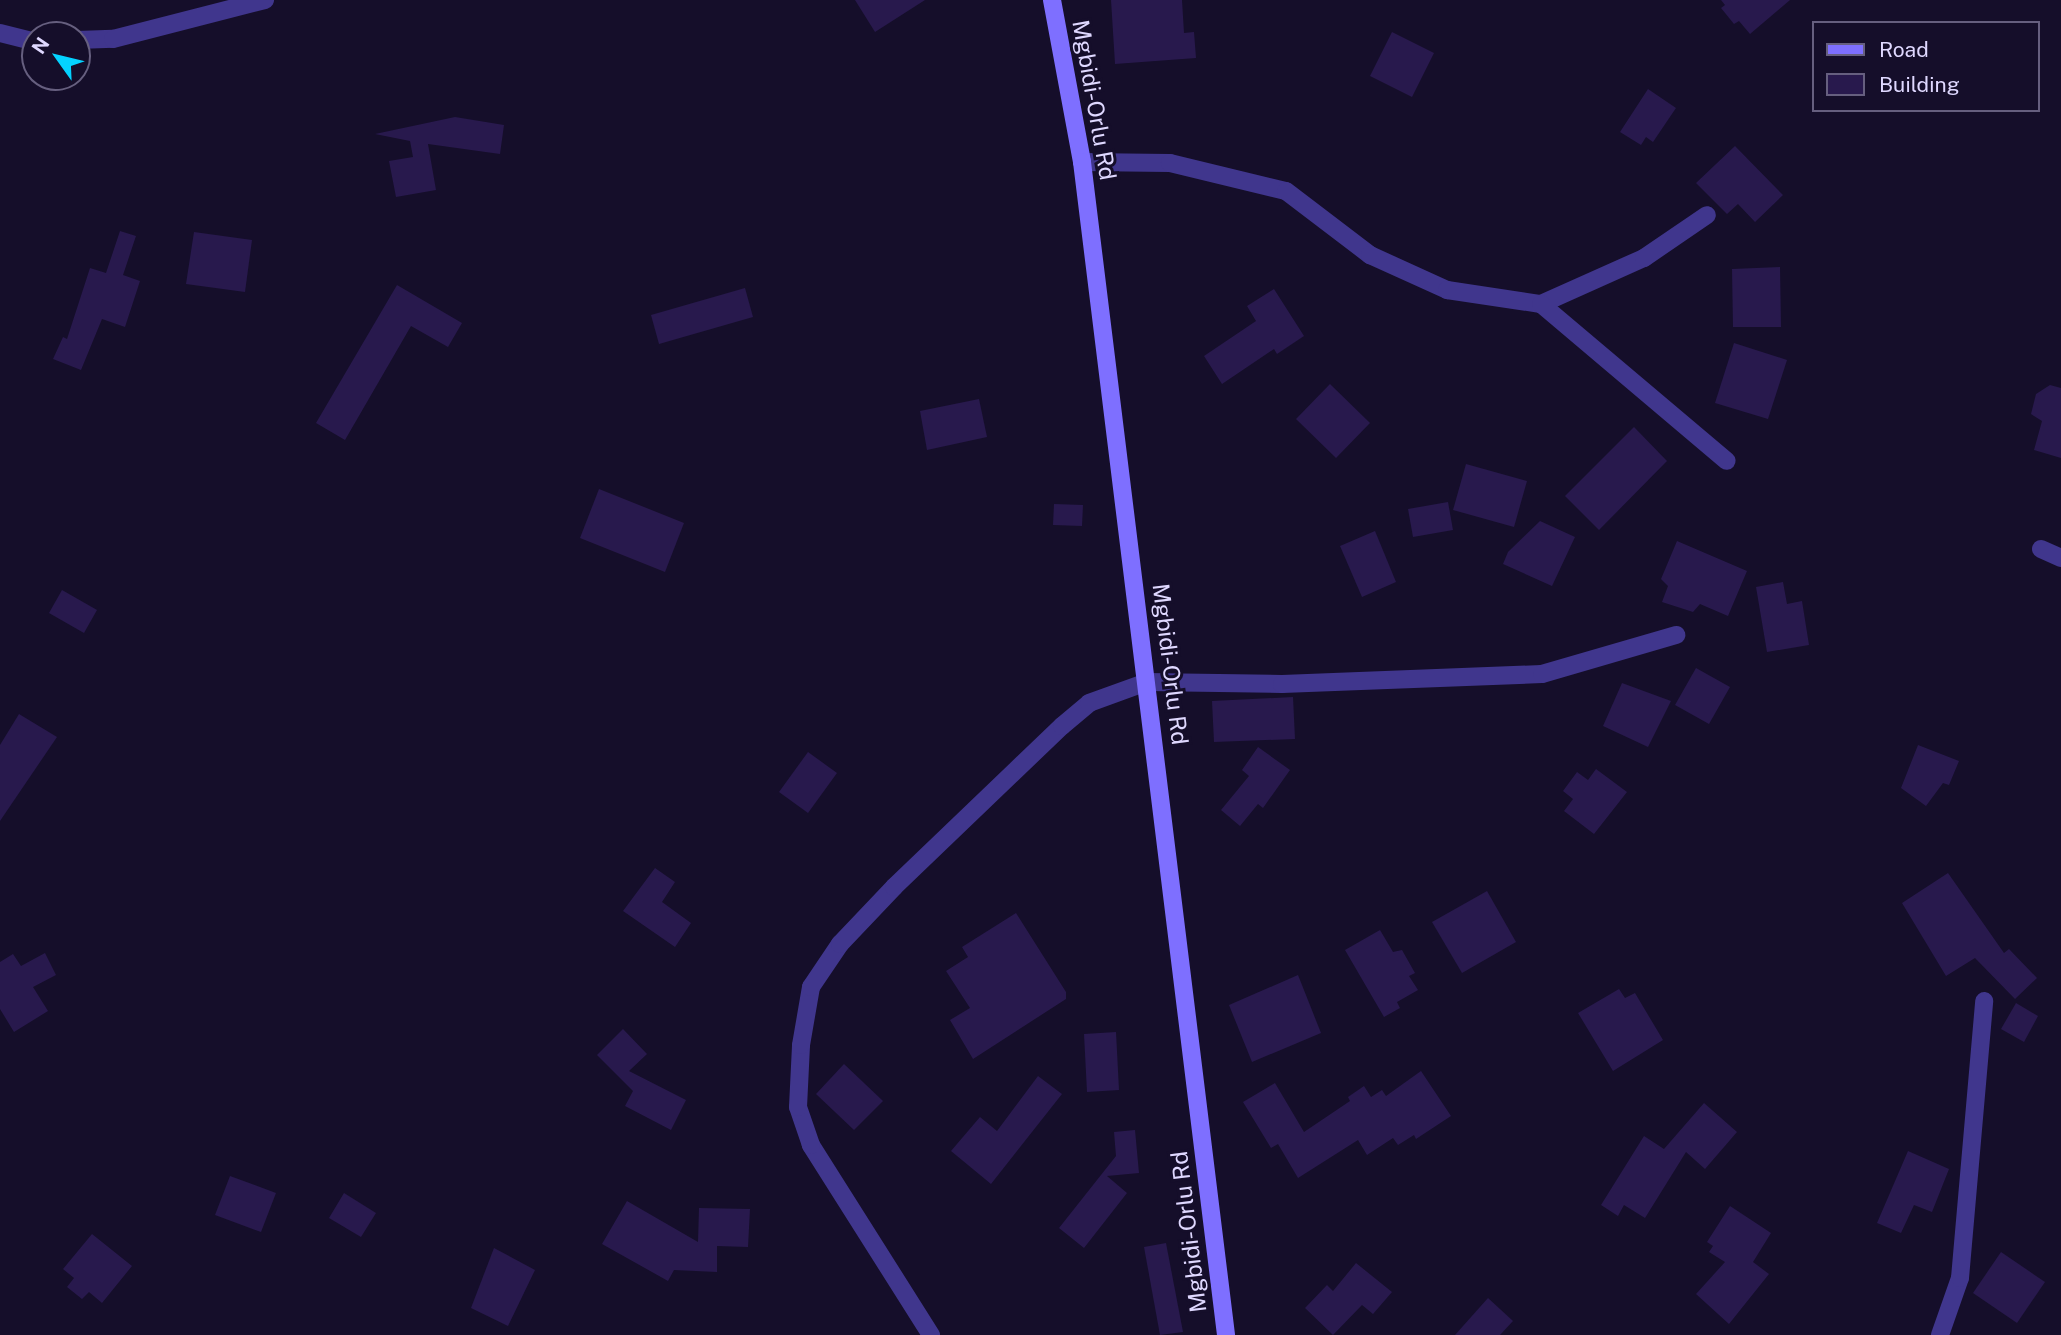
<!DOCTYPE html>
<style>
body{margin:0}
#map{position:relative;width:2061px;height:1335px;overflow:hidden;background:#150e2a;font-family:"Public Sans",sans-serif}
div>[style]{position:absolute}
.building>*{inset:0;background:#28194d}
.minor>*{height:18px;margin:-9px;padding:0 9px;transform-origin:9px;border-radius:9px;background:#40368d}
.secondary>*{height:18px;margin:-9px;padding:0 9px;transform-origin:9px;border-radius:9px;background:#7e6fff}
span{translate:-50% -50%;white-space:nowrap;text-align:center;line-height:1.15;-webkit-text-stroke:6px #150e2a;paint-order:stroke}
.street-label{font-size:23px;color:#dfd8ff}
.legend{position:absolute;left:1812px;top:21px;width:228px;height:91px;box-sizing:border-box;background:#150e2a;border:2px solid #665f7f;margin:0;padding:9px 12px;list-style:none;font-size:21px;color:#dfd8ff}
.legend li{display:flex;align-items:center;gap:14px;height:35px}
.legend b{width:35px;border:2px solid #665f7f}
.north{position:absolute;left:21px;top:21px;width:70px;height:70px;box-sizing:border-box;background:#150e2a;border:2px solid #665f7f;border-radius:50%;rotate:304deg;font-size:19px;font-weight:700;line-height:28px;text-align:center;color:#dfd8ff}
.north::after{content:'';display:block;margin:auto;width:24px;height:32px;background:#04d2ff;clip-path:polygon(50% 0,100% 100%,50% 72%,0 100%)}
</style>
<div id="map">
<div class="building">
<i style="clip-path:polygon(855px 0,925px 0,875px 32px)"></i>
<i style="clip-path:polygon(1111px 0,1182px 0,1184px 33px,1194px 32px,1196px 58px,1115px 64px)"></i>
<i style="clip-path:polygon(1721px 0,1790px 0,1750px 34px,1739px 21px,1734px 24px,1721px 8px,1725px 5px)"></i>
<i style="clip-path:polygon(1392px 32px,1434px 53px,1412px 97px,1370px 76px)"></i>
<i style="clip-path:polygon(1648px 89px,1676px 108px,1653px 142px,1646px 137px,1641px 145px,1620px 132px)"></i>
<i style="clip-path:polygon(455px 117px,504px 125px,500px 154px,428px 144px,436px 190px,396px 197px,389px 161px,413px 157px,410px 141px,375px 134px)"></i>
<i style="clip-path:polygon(1735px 146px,1783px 195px,1755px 222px,1738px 204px,1727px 214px,1696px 183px)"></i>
<i style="clip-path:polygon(120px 231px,136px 236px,123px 275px,140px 281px,125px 327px,102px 319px,81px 370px,53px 359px,63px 337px,67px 339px,90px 268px,106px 273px)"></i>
<i style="clip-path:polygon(194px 232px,252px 240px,245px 292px,186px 284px)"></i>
<i style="clip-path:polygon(1780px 267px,1781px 327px,1733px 327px,1732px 269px)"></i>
<i style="clip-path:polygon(397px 285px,462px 323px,448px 347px,411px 326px,345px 440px,316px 423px)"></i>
<i style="clip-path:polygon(745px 288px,753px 317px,659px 344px,651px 315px)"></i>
<i style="clip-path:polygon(1274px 289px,1304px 336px,1277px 354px,1274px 349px,1222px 384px,1204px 356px,1256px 321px,1247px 306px)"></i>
<i style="clip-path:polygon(1734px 343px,1787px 360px,1768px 419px,1715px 403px)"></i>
<i style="clip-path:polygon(1330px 384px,1370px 423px,1336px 458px,1296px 419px)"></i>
<i style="clip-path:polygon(2050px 385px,2061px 388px,2061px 458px,2034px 450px,2042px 421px,2031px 414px,2036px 394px)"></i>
<i style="clip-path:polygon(979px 399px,987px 437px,927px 450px,920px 411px)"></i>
<i style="clip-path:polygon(1634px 427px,1667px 461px,1599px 530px,1565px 496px)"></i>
<i style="clip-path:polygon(1466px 464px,1527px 481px,1514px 527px,1453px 510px)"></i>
<i style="clip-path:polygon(599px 489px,684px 523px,665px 572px,580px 538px)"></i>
<i style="clip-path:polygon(1448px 502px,1453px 530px,1413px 537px,1408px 509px)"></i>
<i style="clip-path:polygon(1054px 504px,1083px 505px,1082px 526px,1053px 525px)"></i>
<i style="clip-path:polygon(1540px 521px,1575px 537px,1552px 586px,1503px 564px,1508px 552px)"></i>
<i style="clip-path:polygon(1375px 531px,1396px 582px,1362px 597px,1340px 546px)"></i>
<i style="clip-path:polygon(1677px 541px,1747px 571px,1728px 616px,1700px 604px,1693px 612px,1662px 602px,1668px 586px,1661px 579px)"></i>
<i style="clip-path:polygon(1783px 582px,1787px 604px,1802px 601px,1809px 645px,1767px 652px,1756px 587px)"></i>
<i style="clip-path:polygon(62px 590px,97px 610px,84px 633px,49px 613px)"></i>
<i style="clip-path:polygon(1696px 668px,1730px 687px,1709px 724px,1675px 705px)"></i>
<i style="clip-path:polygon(1622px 683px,1671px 701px,1648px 747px,1603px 726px)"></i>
<i style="clip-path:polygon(1293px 697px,1295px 739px,1214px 742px,1212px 701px)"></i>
<i style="clip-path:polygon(19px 714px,57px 737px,0 821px,0 745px)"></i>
<i style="clip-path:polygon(1918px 745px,1959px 761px,1949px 785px,1943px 783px,1926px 806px,1901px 788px)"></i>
<i style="clip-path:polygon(1258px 747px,1290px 770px,1263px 808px,1258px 804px,1240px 826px,1221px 810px,1249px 776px,1242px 770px)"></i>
<i style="clip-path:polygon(808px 752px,837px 773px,808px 813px,779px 792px)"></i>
<i style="clip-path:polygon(1596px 769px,1627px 792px,1594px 834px,1564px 811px,1573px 799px,1563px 791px,1577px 772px,1588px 780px)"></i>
<i style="clip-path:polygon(655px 868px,675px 882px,662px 902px,691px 923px,675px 947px,623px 911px)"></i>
<i style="clip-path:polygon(1948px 873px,2004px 953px,2009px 949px,2037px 978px,2015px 999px,1975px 958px,1946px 976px,1902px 903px)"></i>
<i style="clip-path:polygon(1487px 891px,1516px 942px,1462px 973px,1432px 922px)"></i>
<i style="clip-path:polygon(1016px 913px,1066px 992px,1066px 999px,973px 1059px,950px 1020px,970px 1008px,946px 971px,968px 957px,962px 947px)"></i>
<i style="clip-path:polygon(1380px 930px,1393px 952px,1402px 950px,1415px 973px,1409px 976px,1418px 990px,1397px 1002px,1400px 1008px,1384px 1017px,1345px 950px)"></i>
<i style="clip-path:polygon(45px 953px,56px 975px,33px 987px,48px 1011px,14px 1032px,0 1009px,0 962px,13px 954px,21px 966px)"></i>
<i style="clip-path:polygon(1298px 975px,1321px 1033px,1252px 1062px,1229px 1005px)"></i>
<i style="clip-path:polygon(1619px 989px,1625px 998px,1635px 993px,1663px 1040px,1613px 1071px,1578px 1013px)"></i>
<i style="clip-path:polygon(2016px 1003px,2038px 1016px,2024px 1042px,2001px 1029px)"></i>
<i style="clip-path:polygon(623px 1029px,647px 1054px,629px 1071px,686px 1100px,671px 1130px,625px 1106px,633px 1091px,597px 1055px)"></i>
<i style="clip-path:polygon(1116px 1032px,1119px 1090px,1087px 1092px,1084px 1034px)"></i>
<i style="clip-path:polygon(844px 1064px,883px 1101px,854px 1130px,816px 1094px)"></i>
<i style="clip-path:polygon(1421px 1071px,1451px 1116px,1416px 1139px,1414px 1135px,1398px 1145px,1393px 1138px,1367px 1155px,1358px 1140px,1298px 1178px,1278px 1144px,1271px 1148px,1243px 1102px,1275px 1083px,1304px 1132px,1350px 1101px,1348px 1097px,1364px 1086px,1371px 1097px,1382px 1090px,1386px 1096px)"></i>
<i style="clip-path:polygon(1038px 1076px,1062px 1094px,991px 1184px,951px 1151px,980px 1117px,997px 1131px)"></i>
<i style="clip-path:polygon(1704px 1103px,1737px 1132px,1705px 1169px,1686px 1152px,1645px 1218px,1624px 1205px,1618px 1216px,1601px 1205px,1644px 1136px,1664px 1149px)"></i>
<i style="clip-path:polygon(1135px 1130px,1139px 1173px,1107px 1176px,1127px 1193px,1084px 1248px,1059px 1228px,1116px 1156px,1114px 1132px)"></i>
<i style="clip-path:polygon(1908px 1151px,1949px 1169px,1932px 1212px,1914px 1205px,1901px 1233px,1877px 1223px)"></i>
<i style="clip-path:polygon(230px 1176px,276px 1193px,261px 1232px,215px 1215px)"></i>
<i style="clip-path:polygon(344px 1193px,376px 1213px,361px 1237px,329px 1218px)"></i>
<i style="clip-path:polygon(627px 1201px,698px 1242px,699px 1208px,750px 1209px,748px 1247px,717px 1246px,717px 1272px,674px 1270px,668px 1281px,602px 1244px)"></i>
<i style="clip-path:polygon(1730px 1206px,1771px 1233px,1753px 1262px,1769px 1274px,1729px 1324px,1696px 1294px,1725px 1262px,1709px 1252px,1713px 1246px,1707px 1242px)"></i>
<i style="clip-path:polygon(92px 1234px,132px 1266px,102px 1303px,89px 1292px,82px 1299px,67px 1287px,74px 1278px,63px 1269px)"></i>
<i style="clip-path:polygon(1166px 1243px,1183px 1332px,1160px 1335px,1144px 1247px)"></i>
<i style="clip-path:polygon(494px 1248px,535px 1270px,508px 1326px,471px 1308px)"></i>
<i style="clip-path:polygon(2001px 1252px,2045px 1282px,2017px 1323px,1973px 1293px)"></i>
<i style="clip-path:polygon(1356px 1263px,1392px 1292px,1373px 1314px,1362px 1305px,1333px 1335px,1305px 1308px,1327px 1285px,1333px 1291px)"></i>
<i style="clip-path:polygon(1488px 1298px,1513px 1321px,1500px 1335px,1455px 1335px)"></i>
</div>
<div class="minor">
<i style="left:0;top:33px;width:36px;rotate:14deg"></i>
<i style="left:77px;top:40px;width:36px;rotate:-2deg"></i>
<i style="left:113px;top:39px;width:157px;rotate:-14.4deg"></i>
<i style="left:1082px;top:162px;width:88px;rotate:0.7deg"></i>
<i style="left:1170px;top:163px;width:119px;rotate:13.6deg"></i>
<i style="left:1286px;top:191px;width:106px;rotate:37.3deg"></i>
<i style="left:1370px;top:255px;width:85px;rotate:24.4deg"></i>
<i style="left:1447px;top:290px;width:95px;rotate:8.5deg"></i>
<i style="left:1541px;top:304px;width:113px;rotate:-24.1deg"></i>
<i style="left:1644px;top:258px;width:76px;rotate:-34.3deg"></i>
<i style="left:1541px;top:304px;width:243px;rotate:40.2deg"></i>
<i style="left:2041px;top:549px;width:22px;rotate:24deg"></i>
<i style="left:931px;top:1335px;width:225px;rotate:-122.3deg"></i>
<i style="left:811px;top:1145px;width:40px;rotate:-108.9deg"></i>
<i style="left:798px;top:1107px;width:62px;rotate:-87.2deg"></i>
<i style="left:801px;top:1045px;width:59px;rotate:-80.2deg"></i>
<i style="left:811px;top:987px;width:52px;rotate:-56deg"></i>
<i style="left:840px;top:944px;width:79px;rotate:-46.5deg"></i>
<i style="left:894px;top:887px;width:233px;rotate:-43.8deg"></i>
<i style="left:1062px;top:726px;width:35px;rotate:-40deg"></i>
<i style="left:1089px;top:703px;width:62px;rotate:-19.9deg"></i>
<i style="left:1147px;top:682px;width:135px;rotate:0.8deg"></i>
<i style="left:1282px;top:684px;width:260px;rotate:-2.2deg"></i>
<i style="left:1542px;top:674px;width:140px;rotate:-16.2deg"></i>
<i style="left:1940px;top:1335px;width:60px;rotate:-70.7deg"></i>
<i style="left:1960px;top:1278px;width:278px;rotate:-85deg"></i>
</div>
<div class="secondary">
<i style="left:1052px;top:0;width:165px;rotate:79.5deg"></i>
<i style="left:1082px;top:162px;width:1182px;rotate:83deg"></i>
</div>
<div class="street-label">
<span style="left:1094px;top:100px;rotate:80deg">Mgbidi-Orlu Rd</span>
<span style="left:1170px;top:664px;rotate:83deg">Mgbidi-Orlu Rd</span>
<span style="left:1189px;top:1232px;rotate:-97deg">Mgbidi-Orlu Rd</span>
</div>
<ul class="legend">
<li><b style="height:9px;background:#7e6fff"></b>Road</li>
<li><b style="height:19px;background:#28194d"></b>Building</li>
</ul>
<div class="north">N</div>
</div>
